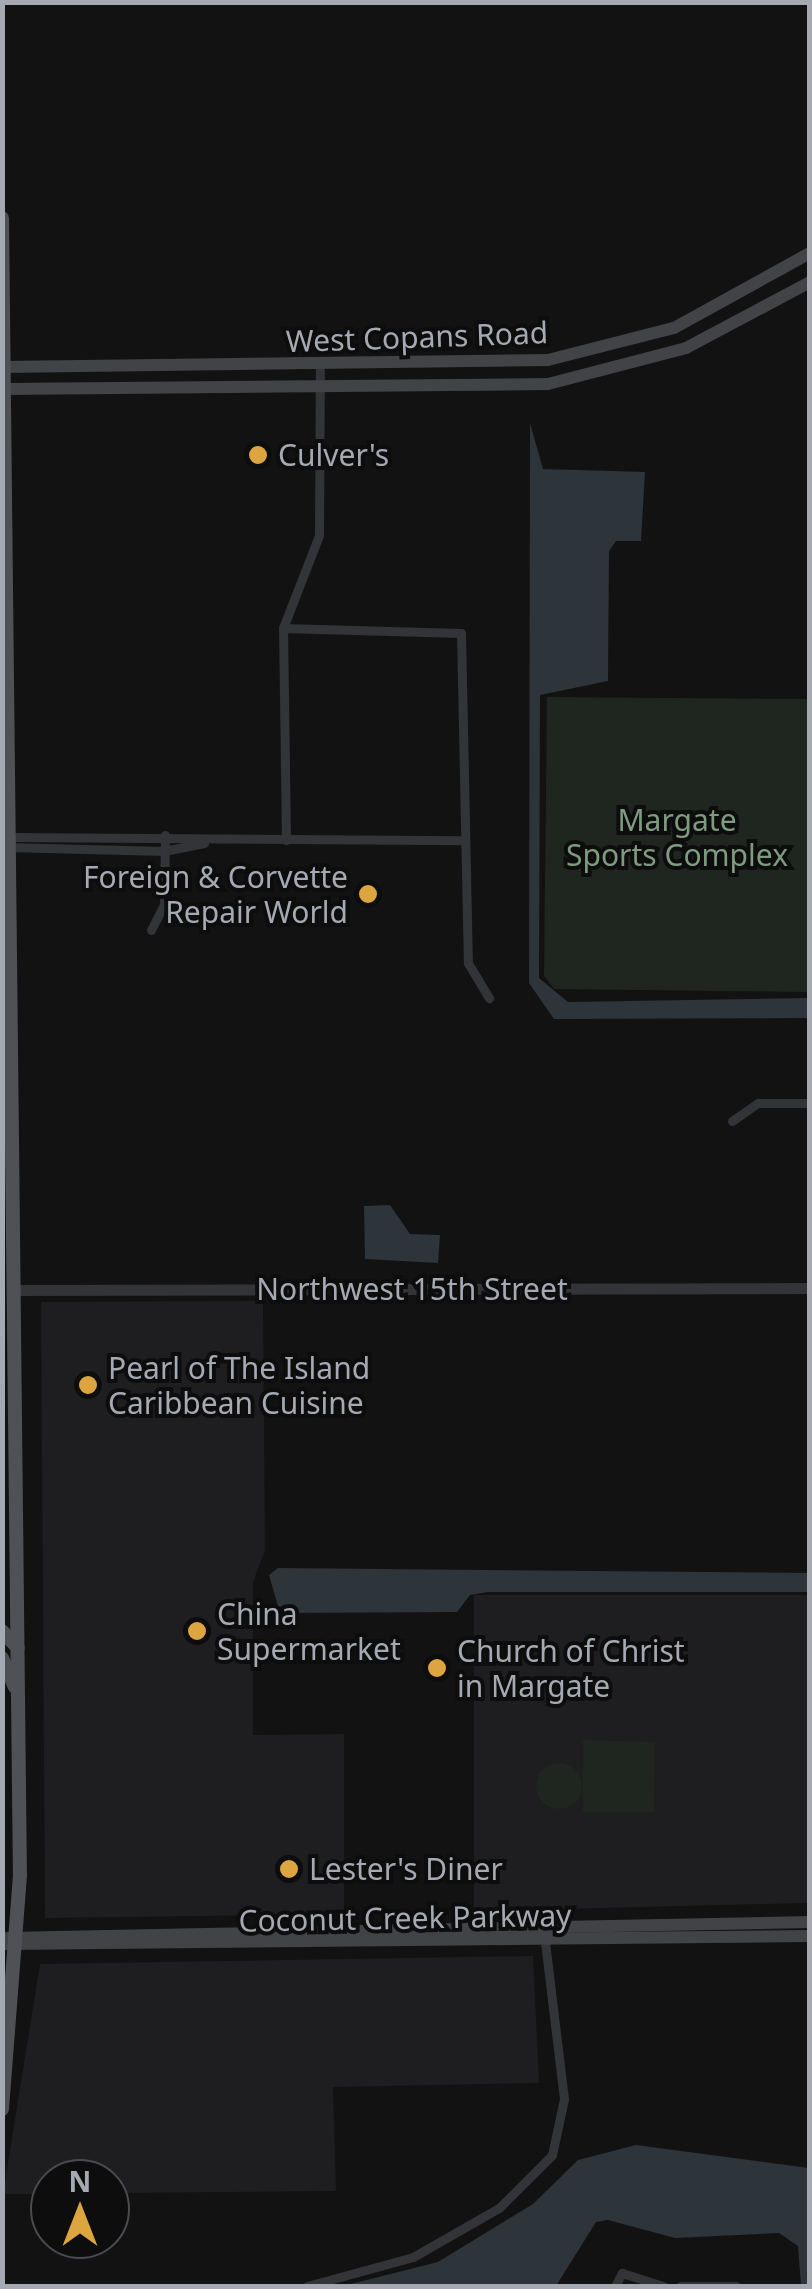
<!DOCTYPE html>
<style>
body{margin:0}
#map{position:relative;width:812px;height:2289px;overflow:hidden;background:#121213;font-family:"Noto Sans",sans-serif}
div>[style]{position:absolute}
.built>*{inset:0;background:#1e1e20}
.green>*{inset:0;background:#1f251f}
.round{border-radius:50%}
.water>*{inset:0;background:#2d343a}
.minor>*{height:9px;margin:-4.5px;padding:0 4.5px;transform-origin:4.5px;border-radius:4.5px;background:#333438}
.tertiary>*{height:11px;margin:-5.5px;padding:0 5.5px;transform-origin:5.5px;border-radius:5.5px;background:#333438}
.secondary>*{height:12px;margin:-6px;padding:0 6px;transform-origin:6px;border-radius:6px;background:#424347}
.primary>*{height:14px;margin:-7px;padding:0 7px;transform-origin:7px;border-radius:7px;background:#505156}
.dots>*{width:28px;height:28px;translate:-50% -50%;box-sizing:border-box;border:5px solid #0d0d0e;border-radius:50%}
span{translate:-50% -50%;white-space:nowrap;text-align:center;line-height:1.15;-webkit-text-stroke:8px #0d0d0e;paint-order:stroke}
.street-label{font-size:30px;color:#a5a9b2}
.poi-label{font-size:30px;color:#a5a9b2}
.left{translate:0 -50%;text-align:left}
.right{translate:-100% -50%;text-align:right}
.park-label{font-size:30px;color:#7e9b7f}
.frame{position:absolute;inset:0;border:5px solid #a5a9b2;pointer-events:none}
.north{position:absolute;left:30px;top:2159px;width:100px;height:100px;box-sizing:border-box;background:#0d0d0e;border:2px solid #4a4b50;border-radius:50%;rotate:0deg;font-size:28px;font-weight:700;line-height:40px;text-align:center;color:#a5a9b2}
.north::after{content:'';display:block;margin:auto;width:35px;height:45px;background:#dda540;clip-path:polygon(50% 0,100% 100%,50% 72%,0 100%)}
</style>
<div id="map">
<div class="built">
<i style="clip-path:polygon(263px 1301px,265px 1550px,253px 1582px,253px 1735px,344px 1734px,344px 1914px,45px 1918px,41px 1302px)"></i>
<i style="clip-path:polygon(474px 1595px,809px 1595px,809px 1903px,474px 1911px)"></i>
<i style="clip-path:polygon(533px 1956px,539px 2083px,333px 2087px,336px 2191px,110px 2193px,110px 2179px,50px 2179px,50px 2194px,3px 2194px,40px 1964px)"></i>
</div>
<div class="green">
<i style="clip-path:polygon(547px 697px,809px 699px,809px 992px,554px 989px,544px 976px)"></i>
<i style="clip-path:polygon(583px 1740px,655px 1742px,654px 1812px,583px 1812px)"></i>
<i class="round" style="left:536px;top:1763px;width:46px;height:46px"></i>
</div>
<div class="water">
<i style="clip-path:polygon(530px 423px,543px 469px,645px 472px,641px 541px,616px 541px,609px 551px,608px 681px,540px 695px,539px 978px,568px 1002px,809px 998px,809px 1018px,554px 1019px,529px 983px)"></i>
<i style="clip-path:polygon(390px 1205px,410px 1234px,440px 1235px,438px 1263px,365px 1259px,364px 1206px)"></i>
<i style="clip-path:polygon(278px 1568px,809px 1573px,810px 1592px,488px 1592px,470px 1595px,457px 1612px,280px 1613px,269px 1575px)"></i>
<i style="clip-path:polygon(636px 2145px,809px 2168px,809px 2286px,801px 2286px,798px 2246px,779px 2233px,675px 2238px,608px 2220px,596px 2222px,556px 2286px,343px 2286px,438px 2262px,533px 2204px,578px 2160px)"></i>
</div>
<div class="minor">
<i style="left:283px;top:628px;width:178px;rotate:1.6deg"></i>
<i style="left:461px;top:633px;width:330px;rotate:88.8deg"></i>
<i style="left:468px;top:963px;width:41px;rotate:59deg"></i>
<i style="left:8px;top:837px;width:457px;rotate:0.4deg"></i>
<i style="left:286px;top:840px;width:212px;rotate:-90.8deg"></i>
<i style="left:283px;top:628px;width:100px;rotate:-68.8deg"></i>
<i style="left:319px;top:535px;width:168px;rotate:-89.7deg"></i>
<i style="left:5px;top:847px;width:159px;rotate:1.4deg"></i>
<i style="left:164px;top:851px;width:41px;rotate:-11.3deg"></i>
<i style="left:151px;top:930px;width:28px;rotate:-63deg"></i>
<i style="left:164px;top:905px;width:70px;rotate:-89.2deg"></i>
<i style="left:732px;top:1121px;width:32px;rotate:-35deg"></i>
<i style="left:758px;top:1103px;width:52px"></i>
<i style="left:307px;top:2286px;width:110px;rotate:-15.3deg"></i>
<i style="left:413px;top:2257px;width:99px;rotate:-29.7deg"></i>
<i style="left:499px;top:2208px;width:75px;rotate:-45deg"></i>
<i style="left:552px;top:2155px;width:57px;rotate:-77.9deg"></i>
<i style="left:564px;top:2099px;width:166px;rotate:-96.9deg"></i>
<i style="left:615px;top:2286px;width:15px;rotate:-62deg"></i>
<i style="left:622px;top:2273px;width:43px;rotate:17.6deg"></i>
<i style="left:681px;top:2286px;width:55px"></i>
</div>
<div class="tertiary">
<i style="left:14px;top:1290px;width:796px;rotate:-0.14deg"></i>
</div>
<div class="secondary">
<i style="left:2px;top:367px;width:546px;rotate:-0.73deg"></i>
<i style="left:548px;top:360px;width:130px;rotate:-14.3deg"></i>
<i style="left:674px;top:328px;width:155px;rotate:-28.9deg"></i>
<i style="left:2px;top:389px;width:546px;rotate:-0.52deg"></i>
<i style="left:548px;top:384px;width:143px;rotate:-14.6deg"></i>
<i style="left:686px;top:348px;width:140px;rotate:-28deg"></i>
<i style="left:7px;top:1938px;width:803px;rotate:-1.14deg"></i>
<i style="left:2px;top:1944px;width:808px;rotate:-0.57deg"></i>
</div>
<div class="primary">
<i style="left:2px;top:218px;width:1657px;rotate:89.38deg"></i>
<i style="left:20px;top:1875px;width:235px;rotate:94.4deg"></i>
<i style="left:2px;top:1631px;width:23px;rotate:47deg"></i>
<i style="left:2px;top:1658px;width:32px;rotate:66deg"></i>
</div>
<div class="dots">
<i style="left:258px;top:455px;background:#dda540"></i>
<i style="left:368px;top:894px;background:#dda540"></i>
<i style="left:88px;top:1385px;background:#dda540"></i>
<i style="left:197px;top:1631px;background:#dda540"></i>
<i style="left:437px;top:1668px;background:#dda540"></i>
<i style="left:289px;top:1869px;background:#dda540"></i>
</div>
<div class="street-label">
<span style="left:417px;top:337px;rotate:-2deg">West Copans Road</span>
<span style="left:412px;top:1289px">Northwest 15th Street</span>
<span style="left:405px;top:1918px;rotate:-1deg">Coconut Creek Parkway</span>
</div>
<div class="poi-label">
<span class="left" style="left:278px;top:455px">Culver's</span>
<span class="right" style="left:348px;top:894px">Foreign &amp; Corvette<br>Repair World</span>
<span class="left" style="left:108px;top:1385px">Pearl of The Island<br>Caribbean Cuisine</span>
<span class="left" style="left:217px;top:1631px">China<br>Supermarket</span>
<span class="left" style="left:457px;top:1668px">Church of Christ<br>in Margate</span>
<span class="left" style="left:309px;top:1869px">Lester's Diner</span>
</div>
<div class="park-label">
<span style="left:677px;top:837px">Margate<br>Sports Complex</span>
</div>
<div class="frame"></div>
<div class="north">N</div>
</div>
